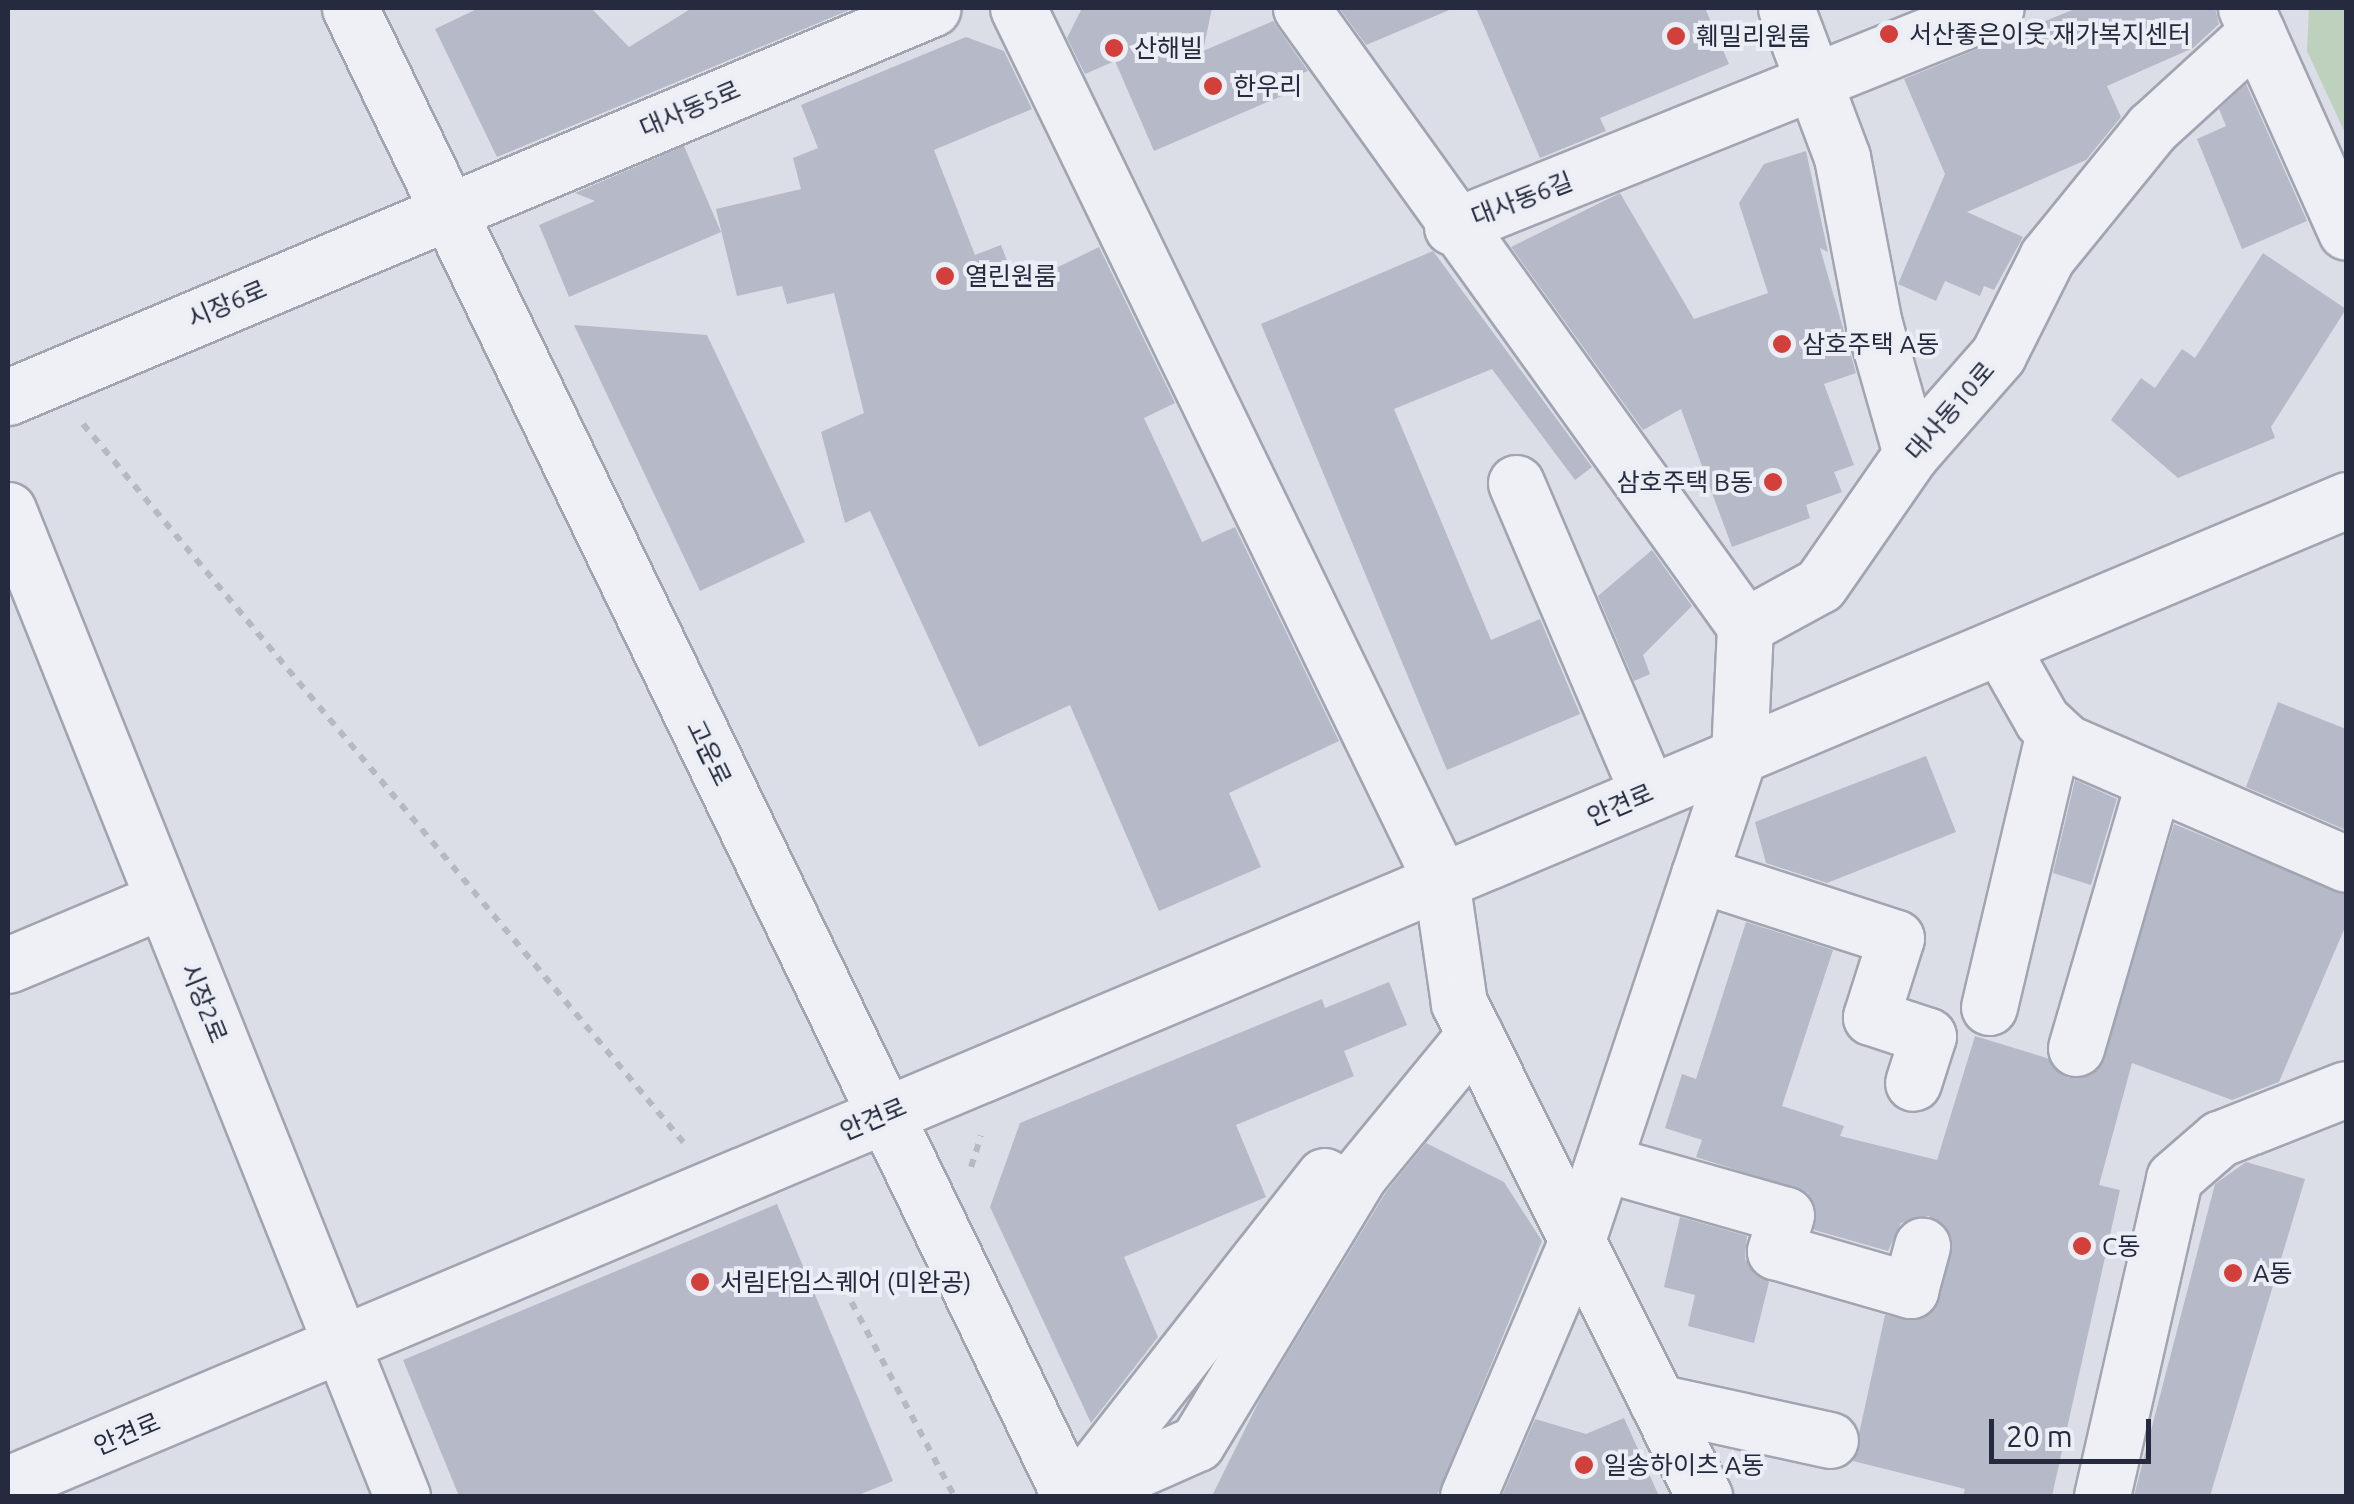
<!DOCTYPE html>
<meta charset="utf-8">
<style>
body{margin:0}
#map{position:relative;width:2354px;height:1504px;overflow:hidden;background:#dcdee7;font-family:Ubuntu,"Noto Sans KR",sans-serif}
div>[style]{position:absolute}
.green>*{inset:0;background:#bed1bd}
.building>*{inset:0;background:#b6b9c7}
.path>*{height:6px;margin-top:-3px;transform-origin:0;background:repeating-linear-gradient(90deg,#b6b9c2 0 8px,transparent 0 16px)}
.roads{filter:drop-shadow(2px 0 #a1a4b1) drop-shadow(-2px 0 #a1a4b1) drop-shadow(0 2px #a1a4b1) drop-shadow(0 -2px #a1a4b1)}
.minor>*{height:55px;margin:-27.5px;padding:0 27.5px;transform-origin:27.5px;border-radius:27.5px;background:#eff0f5}
.dots>*{width:28px;height:28px;translate:-50% -50%;box-sizing:border-box;border:5px solid #ebeef5;border-radius:50%}
span{translate:-50% -50%;white-space:nowrap;text-align:center;line-height:1.15;-webkit-text-stroke:8px #ebeef5;paint-order:stroke}
.poi-label{font-size:25px;color:#252a3e}
.left{translate:0 -50%;text-align:left}
.right{translate:-100% -50%;text-align:right}
.street-label{font-size:25px;color:#252a3e}
.frame{position:absolute;inset:0;border:10px solid #252a3e;pointer-events:none}
.scale{position:absolute;left:1989px;top:1419px;width:162px;height:45px;box-sizing:border-box;border:5px solid #252a3e;border-top:0;padding-left:12px;font-size:30px;line-height:35px;white-space:nowrap;color:#252a3e;-webkit-text-stroke:8px #ebeef5;paint-order:stroke}
</style>
<div id="map">
<div class="green">
<i style="clip-path:polygon(2309px 8px,2346px 8px,2346px 135px,2307px 51px)"></i>
</div>
<div class="building">
<i style="clip-path:polygon(479px 8px,591px 8px,629px 47px,692px 8px,854px 8px,497px 157px,435px 29px)"></i>
<i style="clip-path:polygon(1082px 8px,1212px 8px,1203px 51px,1273px 21px,1308px 71px,1295px 76px,1300px 88px,1154px 151px,1115px 61px,1085px 74px,1067px 38px)"></i>
<i style="clip-path:polygon(1339px 8px,1454px 8px,1366px 45px)"></i>
<i style="clip-path:polygon(1476px 8px,1705px 8px,1729px 64px,1600px 118px,1606px 131px,1540px 158px)"></i>
<i style="clip-path:polygon(2077px 8px,2215px 8px,2219px 24px,2193px 48px,2107px 86px,2121px 117px,2086px 160px,1967px 212px,2023px 237px,1994px 290px,1984px 286px,1980px 296px,1945px 281px,1936px 301px,1898px 284px,1945px 174px,1904px 79px)"></i>
<i style="clip-path:polygon(966px 37px,1004px 51px,1032px 109px,934px 150px,975px 255px,1001px 245px,1017px 287px,1099px 247px,1175px 403px,1144px 418px,1202px 542px,1235px 527px,1339px 741px,1229px 793px,1261px 867px,1159px 911px,1070px 705px,979px 747px,870px 511px,845px 523px,821px 432px,864px 413px,834px 293px,787px 304px,782px 286px,737px 296px,716px 209px,801px 189px,793px 158px,818px 148px,801px 105px)"></i>
<i style="clip-path:polygon(2246px 84px,2307px 221px,2242px 249px,2197px 139px,2226px 126px,2219px 109px)"></i>
<i style="clip-path:polygon(684px 146px,721px 232px,569px 297px,539px 225px,595px 201px,575px 193px)"></i>
<i style="clip-path:polygon(1806px 151px,1828px 252px,1820px 248px,1856px 373px,1824px 384px,1854px 465px,1834px 472px,1842px 492px,1806px 505px,1810px 518px,1732px 547px,1681px 409px,1643px 430px,1511px 247px,1620px 193px,1694px 319px,1768px 293px,1739px 203px,1764px 164px)"></i>
<i style="clip-path:polygon(1433px 251px,1592px 467px,1575px 480px,1492px 369px,1394px 409px,1491px 640px,1540px 619px,1580px 714px,1447px 770px,1261px 324px)"></i>
<i style="clip-path:polygon(2263px 253px,2346px 309px,2271px 427px,2275px 438px,2178px 478px,2111px 420px,2141px 378px,2155px 388px,2182px 349px,2195px 358px)"></i>
<i style="clip-path:polygon(574px 325px,707px 335px,805px 542px,700px 591px)"></i>
<i style="clip-path:polygon(1652px 550px,1692px 606px,1643px 655px,1650px 674px,1634px 681px,1598px 596px)"></i>
<i style="clip-path:polygon(2278px 702px,2346px 729px,2346px 830px,2246px 787px)"></i>
<i style="clip-path:polygon(1926px 756px,1956px 832px,1827px 883px,1766px 863px,1755px 822px)"></i>
<i style="clip-path:polygon(2075px 780px,2117px 799px,2091px 885px,2053px 873px)"></i>
<i style="clip-path:polygon(2174px 824px,2346px 895px,2346px 925px,2279px 1082px,2232px 1100px,2132px 1063px,2099px 1185px,2120px 1190px,2052px 1496px,1963px 1496px,1965px 1489px,1853px 1461px,1885px 1315px,1917px 1320px,1932px 1312px,1952px 1239px,1929px 1216px,1901px 1223px,1888px 1251px,1814px 1230px,1808px 1193px,1696px 1157px,1702px 1140px,1665px 1128px,1682px 1074px,1696px 1079px,1746px 922px,1833px 950px,1782px 1106px,1844px 1126px,1840px 1136px,1937px 1160px,1975px 1036px,2047px 1058px,2068px 1078px,2098px 1070px)"></i>
<i style="clip-path:polygon(1389px 982px,1407px 1025px,1344px 1051px,1354px 1076px,1236px 1125px,1266px 1197px,1124px 1257px,1158px 1337px,1091px 1423px,990px 1207px,1020px 1123px,1322px 999px,1325px 1008px)"></i>
<i style="clip-path:polygon(1426px 1143px,1504px 1182px,1542px 1241px,1437px 1496px,1212px 1496px,1260px 1399px,1386px 1192px)"></i>
<i style="clip-path:polygon(2246px 1162px,2305px 1179px,2210px 1496px,2134px 1496px,2215px 1184px)"></i>
<i style="clip-path:polygon(777px 1204px,893px 1481px,856px 1496px,459px 1496px,403px 1360px)"></i>
<i style="clip-path:polygon(1680px 1217px,1747px 1236px,1745px 1259px,1769px 1282px,1754px 1343px,1688px 1326px,1695px 1295px,1664px 1287px)"></i>
<i style="clip-path:polygon(1624px 1418px,1659px 1496px,1502px 1496px,1535px 1419px,1586px 1434px)"></i>
</div>
<div class="path">
<i style="left:83px;top:424px;width:937px;rotate:50.11deg"></i>
<i style="left:971px;top:1167px;width:33px;rotate:-72deg"></i>
<i style="left:844px;top:1288px;width:235px;rotate:62.1deg"></i>
</div>
<div class="roads">
<div class="minor">
<i style="left:350px;top:8px;width:1653px;rotate:64.18deg"></i>
<i style="left:1018px;top:8px;width:969px;rotate:64.12deg"></i>
<i style="left:1441px;top:880px;width:124px;rotate:81.7deg"></i>
<i style="left:1459px;top:1003px;width:551px;rotate:63.57deg"></i>
<i style="left:1301px;top:8px;width:761px;rotate:54.3deg"></i>
<i style="left:1786px;top:8px;width:159px;rotate:69.4deg"></i>
<i style="left:1842px;top:157px;width:170px;rotate:79.2deg"></i>
<i style="left:1874px;top:324px;width:135px;rotate:74.1deg"></i>
<i style="left:2246px;top:8px;width:245px;rotate:65.9deg"></i>
<i style="left:1452px;top:227px;width:586px;rotate:-21.93deg"></i>
<i style="left:8px;top:397px;width:1003px;rotate:-22.81deg"></i>
<i style="left:1516px;top:483px;width:337px;rotate:66.9deg"></i>
<i style="left:8px;top:510px;width:1062px;rotate:68.22deg"></i>
<i style="left:1745px;top:626px;width:85px;rotate:-28.7deg"></i>
<i style="left:1820px;top:585px;width:160px;rotate:-55.2deg"></i>
<i style="left:1911px;top:454px;width:132px;rotate:-48.7deg"></i>
<i style="left:1998px;top:355px;width:110px;rotate:-63.4deg"></i>
<i style="left:2047px;top:257px;width:166px;rotate:-50.9deg"></i>
<i style="left:2152px;top:128px;width:142px;rotate:-42.4deg"></i>
<i style="left:2000px;top:646px;width:85px;rotate:60.4deg"></i>
<i style="left:2042px;top:720px;width:34px;rotate:43deg"></i>
<i style="left:2067px;top:743px;width:304px;rotate:23.4deg"></i>
<i style="left:1699px;top:874px;width:207px;rotate:18deg"></i>
<i style="left:1896px;top:938px;width:83px;rotate:107.6deg"></i>
<i style="left:1871px;top:1017px;width:60px;rotate:18.4deg"></i>
<i style="left:1928px;top:1036px;width:49px;rotate:107.7deg"></i>
<i style="left:8px;top:965px;width:168px;rotate:-22.8deg"></i>
<i style="left:1989px;top:1007px;width:283px;rotate:-76.7deg"></i>
<i style="left:2076px;top:1048px;width:277px;rotate:-73.7deg"></i>
<i style="left:1603px;top:1163px;width:190px;rotate:15.9deg"></i>
<i style="left:1786px;top:1215px;width:38px;rotate:107deg"></i>
<i style="left:1775px;top:1251px;width:141px;rotate:16.1deg"></i>
<i style="left:1910px;top:1290px;width:46px;rotate:-74.7deg"></i>
<i style="left:1657px;top:1402px;width:177px;rotate:12.4deg"></i>
<i style="left:8px;top:1484px;width:2537px;rotate:-22.82deg"></i>
<i style="left:1078px;top:1490px;width:399px;rotate:-51.9deg"></i>
<i style="left:1077px;top:1496px;width:131px;rotate:-23.8deg"></i>
<i style="left:1197px;top:1443px;width:315px;rotate:-58.8deg"></i>
<i style="left:1360px;top:1174px;width:181px;rotate:-50.6deg"></i>
<i style="left:1468px;top:1496px;width:278px;rotate:-66.9deg"></i>
<i style="left:1577px;top:1240px;width:511px;rotate:-71.53deg"></i>
<i style="left:1739px;top:755px;width:129px;rotate:-87.3deg"></i>
<i style="left:2102px;top:1496px;width:326px;rotate:-77.2deg"></i>
<i style="left:2174px;top:1178px;width:60px;rotate:-40.9deg"></i>
<i style="left:2219px;top:1139px;width:136px;rotate:-21.5deg"></i>
</div>
</div>
<div class="dots">
<i style="left:1889px;top:34px;background:#d33f3a"></i>
<i style="left:1676px;top:36px;background:#d33f3a"></i>
<i style="left:1114px;top:48px;background:#d33f3a"></i>
<i style="left:1213px;top:86px;background:#d33f3a"></i>
<i style="left:945px;top:276px;background:#d33f3a"></i>
<i style="left:1782px;top:344px;background:#d33f3a"></i>
<i style="left:1773px;top:482px;background:#d33f3a"></i>
<i style="left:2082px;top:1246px;background:#d33f3a"></i>
<i style="left:2233px;top:1273px;background:#d33f3a"></i>
<i style="left:700px;top:1282px;background:#d33f3a"></i>
<i style="left:1584px;top:1465px;background:#d33f3a"></i>
</div>
<div class="poi-label">
<span class="left" style="left:1909px;top:34px">서산좋은이웃 재가복지센터</span>
<span class="left" style="left:1696px;top:36px">훼밀리원룸</span>
<span class="left" style="left:1134px;top:48px">산해빌</span>
<span class="left" style="left:1233px;top:86px">한우리</span>
<span class="left" style="left:965px;top:276px">열린원룸</span>
<span class="left" style="left:1802px;top:344px">삼호주택 A동</span>
<span class="right" style="left:1753px;top:482px">삼호주택 B동</span>
<span class="left" style="left:2102px;top:1246px">C동</span>
<span class="left" style="left:2253px;top:1273px">A동</span>
<span class="left" style="left:720px;top:1282px">서림타임스퀘어 (미완공)</span>
<span class="left" style="left:1604px;top:1465px">일송하이츠 A동</span>
</div>
<div class="street-label">
<span style="left:690px;top:109px;rotate:-23deg">대사동5로</span>
<span style="left:1522px;top:199px;rotate:-21deg">대사동6길</span>
<span style="left:227px;top:304px;rotate:-23deg">시장6로</span>
<span style="left:1950px;top:411px;rotate:-49deg">대사동10로</span>
<span style="left:709px;top:753px;rotate:64deg">고운로</span>
<span style="left:1620px;top:805px;rotate:-23deg">안견로</span>
<span style="left:204px;top:1003px;rotate:68deg">시장2로</span>
<span style="left:873px;top:1119px;rotate:-23deg">안견로</span>
<span style="left:127px;top:1434px;rotate:-23deg">안견로</span>
</div>
<div class="frame"></div>
<div class="scale">20 m</div>
</div>
